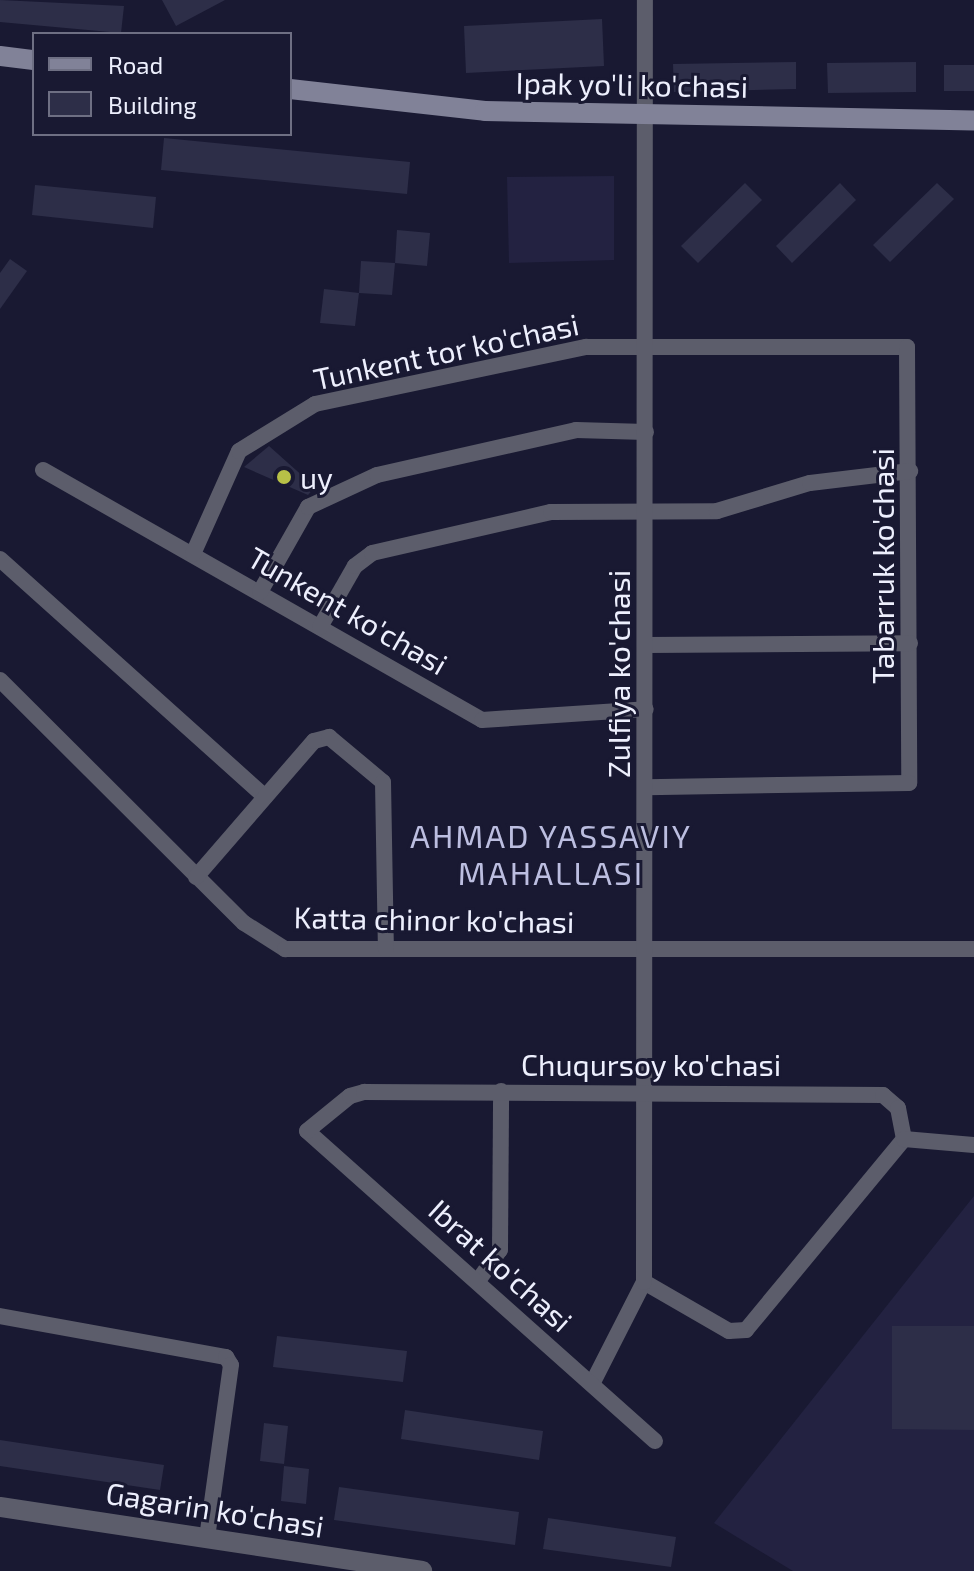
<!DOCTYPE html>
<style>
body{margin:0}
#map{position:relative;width:974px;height:1571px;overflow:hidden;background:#191932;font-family:"Exo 2",sans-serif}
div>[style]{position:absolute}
.built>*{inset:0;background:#232241}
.building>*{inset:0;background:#2d2e48}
.minor>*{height:16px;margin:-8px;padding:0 8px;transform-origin:8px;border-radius:8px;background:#5c5d6b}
.tertiary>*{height:20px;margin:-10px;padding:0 10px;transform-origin:10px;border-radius:10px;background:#5c5d6b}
.secondary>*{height:20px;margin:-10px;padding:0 10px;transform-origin:10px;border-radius:10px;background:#818298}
.dots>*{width:22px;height:22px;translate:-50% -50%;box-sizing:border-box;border:4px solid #191932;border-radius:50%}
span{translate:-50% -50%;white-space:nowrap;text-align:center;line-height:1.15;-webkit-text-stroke:6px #191932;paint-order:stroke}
.street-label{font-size:30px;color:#edeffd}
.poi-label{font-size:30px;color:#edeffd}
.left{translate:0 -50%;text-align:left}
.neighbourhood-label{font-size:32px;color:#bcbee0;letter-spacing:2px}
.legend{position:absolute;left:32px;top:32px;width:260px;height:104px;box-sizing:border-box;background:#191932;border:2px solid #6e6f83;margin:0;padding:10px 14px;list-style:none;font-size:24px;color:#edeffd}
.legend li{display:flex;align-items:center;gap:16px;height:40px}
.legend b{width:40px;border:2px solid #6e6f83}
</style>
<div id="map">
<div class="built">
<i style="clip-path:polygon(614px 176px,614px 260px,509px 263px,507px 177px)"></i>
<i style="clip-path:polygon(974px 1196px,974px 1571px,793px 1571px,714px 1523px)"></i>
</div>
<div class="building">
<i style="clip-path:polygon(0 0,124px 6px,121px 33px,0 22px)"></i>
<i style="clip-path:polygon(162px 0,225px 0,176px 26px)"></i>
<i style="clip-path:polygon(602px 19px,604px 66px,466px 73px,464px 26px)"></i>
<i style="clip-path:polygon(796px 62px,796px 89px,674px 92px,673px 64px)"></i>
<i style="clip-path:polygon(916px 62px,916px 92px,828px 93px,827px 63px)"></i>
<i style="clip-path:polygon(944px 65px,974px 65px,974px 91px,944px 91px)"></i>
<i style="clip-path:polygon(164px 138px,410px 162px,407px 194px,161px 170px)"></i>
<i style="clip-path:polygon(745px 183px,762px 200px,698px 263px,681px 246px)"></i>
<i style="clip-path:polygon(840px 183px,856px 200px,792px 263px,776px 246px)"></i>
<i style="clip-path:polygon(937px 183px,954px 199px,890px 262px,873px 245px)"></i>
<i style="clip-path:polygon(35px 185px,156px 197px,153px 228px,32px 215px)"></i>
<i style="clip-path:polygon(397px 230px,430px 233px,427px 266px,395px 263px)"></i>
<i style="clip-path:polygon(10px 259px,27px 271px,0 309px,0 273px)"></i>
<i style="clip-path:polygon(361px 261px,395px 263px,392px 295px,359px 293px)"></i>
<i style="clip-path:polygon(324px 289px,359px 293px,355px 326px,320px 323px)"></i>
<i style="clip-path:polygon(269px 446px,315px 487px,308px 495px,244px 467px)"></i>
<i style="clip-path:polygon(892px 1326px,974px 1326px,974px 1430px,892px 1429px)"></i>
<i style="clip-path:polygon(277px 1336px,407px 1351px,403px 1382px,273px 1367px)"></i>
<i style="clip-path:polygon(405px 1410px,543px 1431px,539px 1460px,401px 1439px)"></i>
<i style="clip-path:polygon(264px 1423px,288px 1426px,284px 1464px,260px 1461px)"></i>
<i style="clip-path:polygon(0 1440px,164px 1465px,160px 1490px,0 1466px)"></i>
<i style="clip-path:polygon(284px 1466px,309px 1469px,306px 1504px,281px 1501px)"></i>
<i style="clip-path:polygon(339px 1487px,519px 1512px,515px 1545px,334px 1520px)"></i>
<i style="clip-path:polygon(548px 1518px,676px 1537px,671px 1567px,543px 1549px)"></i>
</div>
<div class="minor">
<i style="left:43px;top:470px;width:505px;rotate:29.66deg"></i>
<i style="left:482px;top:720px;width:164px;rotate:-3.8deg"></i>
<i style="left:193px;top:554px;width:113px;rotate:-65.9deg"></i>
<i style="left:239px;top:451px;width:89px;rotate:-31.7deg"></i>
<i style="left:315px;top:404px;width:277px;rotate:-11.9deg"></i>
<i style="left:586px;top:347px;width:321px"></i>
<i style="left:907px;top:347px;width:436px;rotate:89.7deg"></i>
<i style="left:909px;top:783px;width:263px;rotate:179.1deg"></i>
<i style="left:0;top:559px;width:356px;rotate:41.9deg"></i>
<i style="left:260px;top:592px;width:98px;rotate:-60.5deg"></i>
<i style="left:308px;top:507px;width:76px;rotate:-24.9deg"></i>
<i style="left:377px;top:475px;width:204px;rotate:-12.7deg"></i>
<i style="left:576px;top:430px;width:70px;rotate:1.6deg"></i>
<i style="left:320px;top:627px;width:70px;rotate:-60.2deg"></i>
<i style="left:355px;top:566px;width:21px;rotate:-37deg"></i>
<i style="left:372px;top:553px;width:184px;rotate:-12.9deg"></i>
<i style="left:551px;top:512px;width:166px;rotate:-0.3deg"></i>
<i style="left:717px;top:511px;width:97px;rotate:-16.8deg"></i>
<i style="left:810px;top:483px;width:101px;rotate:-6.8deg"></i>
<i style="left:646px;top:645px;width:264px;rotate:-0.4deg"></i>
<i style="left:0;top:680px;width:344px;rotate:44.9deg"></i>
<i style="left:244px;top:923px;width:49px;rotate:32.4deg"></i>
<i style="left:285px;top:949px;width:689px"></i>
<i style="left:196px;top:877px;width:180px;rotate:-49.1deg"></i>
<i style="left:314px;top:741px;width:16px;rotate:-15deg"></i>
<i style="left:329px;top:737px;width:70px;rotate:39.8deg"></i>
<i style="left:383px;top:782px;width:167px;rotate:89deg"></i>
<i style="left:478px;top:1281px;width:38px;rotate:-55deg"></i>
<i style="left:500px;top:1250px;width:159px;rotate:-89.6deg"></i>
<i style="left:644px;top:1282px;width:98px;rotate:30deg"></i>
<i style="left:729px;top:1331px;width:17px;rotate:-3deg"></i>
<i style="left:746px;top:1330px;width:248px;rotate:-50.4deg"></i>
<i style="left:0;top:1316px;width:230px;rotate:10.3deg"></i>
<i style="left:226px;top:1357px;width:9px;rotate:58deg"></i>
<i style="left:231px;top:1365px;width:175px;rotate:97.9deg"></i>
<i style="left:592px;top:1384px;width:114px;rotate:-63deg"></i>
<i style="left:644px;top:1282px;width:1282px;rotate:-89.96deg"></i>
<i style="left:655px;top:1441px;width:466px;rotate:-138.3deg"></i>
<i style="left:307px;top:1131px;width:55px;rotate:-39.1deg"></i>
<i style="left:350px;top:1096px;width:15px;rotate:-16deg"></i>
<i style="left:364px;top:1092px;width:519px;rotate:0.33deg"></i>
<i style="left:883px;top:1095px;width:20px;rotate:41deg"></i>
<i style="left:898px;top:1108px;width:32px;rotate:79deg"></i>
<i style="left:904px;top:1139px;width:70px;rotate:4.9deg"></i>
</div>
<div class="tertiary">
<i style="left:0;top:1507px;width:427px;rotate:8.6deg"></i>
</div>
<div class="secondary">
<i style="left:0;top:56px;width:34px;rotate:7deg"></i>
<i style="left:290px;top:89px;width:196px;rotate:6.4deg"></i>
<i style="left:485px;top:111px;width:489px;rotate:1.1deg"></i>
</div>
<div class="dots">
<i style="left:284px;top:477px;background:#b8c147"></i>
</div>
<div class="street-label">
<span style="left:632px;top:84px;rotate:1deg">Ipak yo'li ko'chasi</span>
<span style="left:446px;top:351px;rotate:-12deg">Tunkent tor ko'chasi</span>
<span style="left:882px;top:566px;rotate:-90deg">Tabarruk ko'chasi</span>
<span style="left:348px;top:610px;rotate:30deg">Tunkent ko'chasi</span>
<span style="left:618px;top:674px;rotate:-90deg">Zulfiya ko'chasi</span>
<span style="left:434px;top:919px;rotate:1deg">Katta chinor ko'chasi</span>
<span style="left:651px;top:1064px">Chuqursoy ko'chasi</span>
<span style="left:501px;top:1265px;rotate:42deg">Ibrat ko'chasi</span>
<span style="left:215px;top:1509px;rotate:9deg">Gagarin ko'chasi</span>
</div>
<div class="poi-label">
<span class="left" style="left:300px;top:477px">uy</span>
</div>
<div class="neighbourhood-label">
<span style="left:551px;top:854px">AHMAD YASSAVIY<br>MAHALLASI</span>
</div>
<ul class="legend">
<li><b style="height:10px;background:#818298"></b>Road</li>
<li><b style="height:22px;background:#2d2e48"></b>Building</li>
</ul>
</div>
